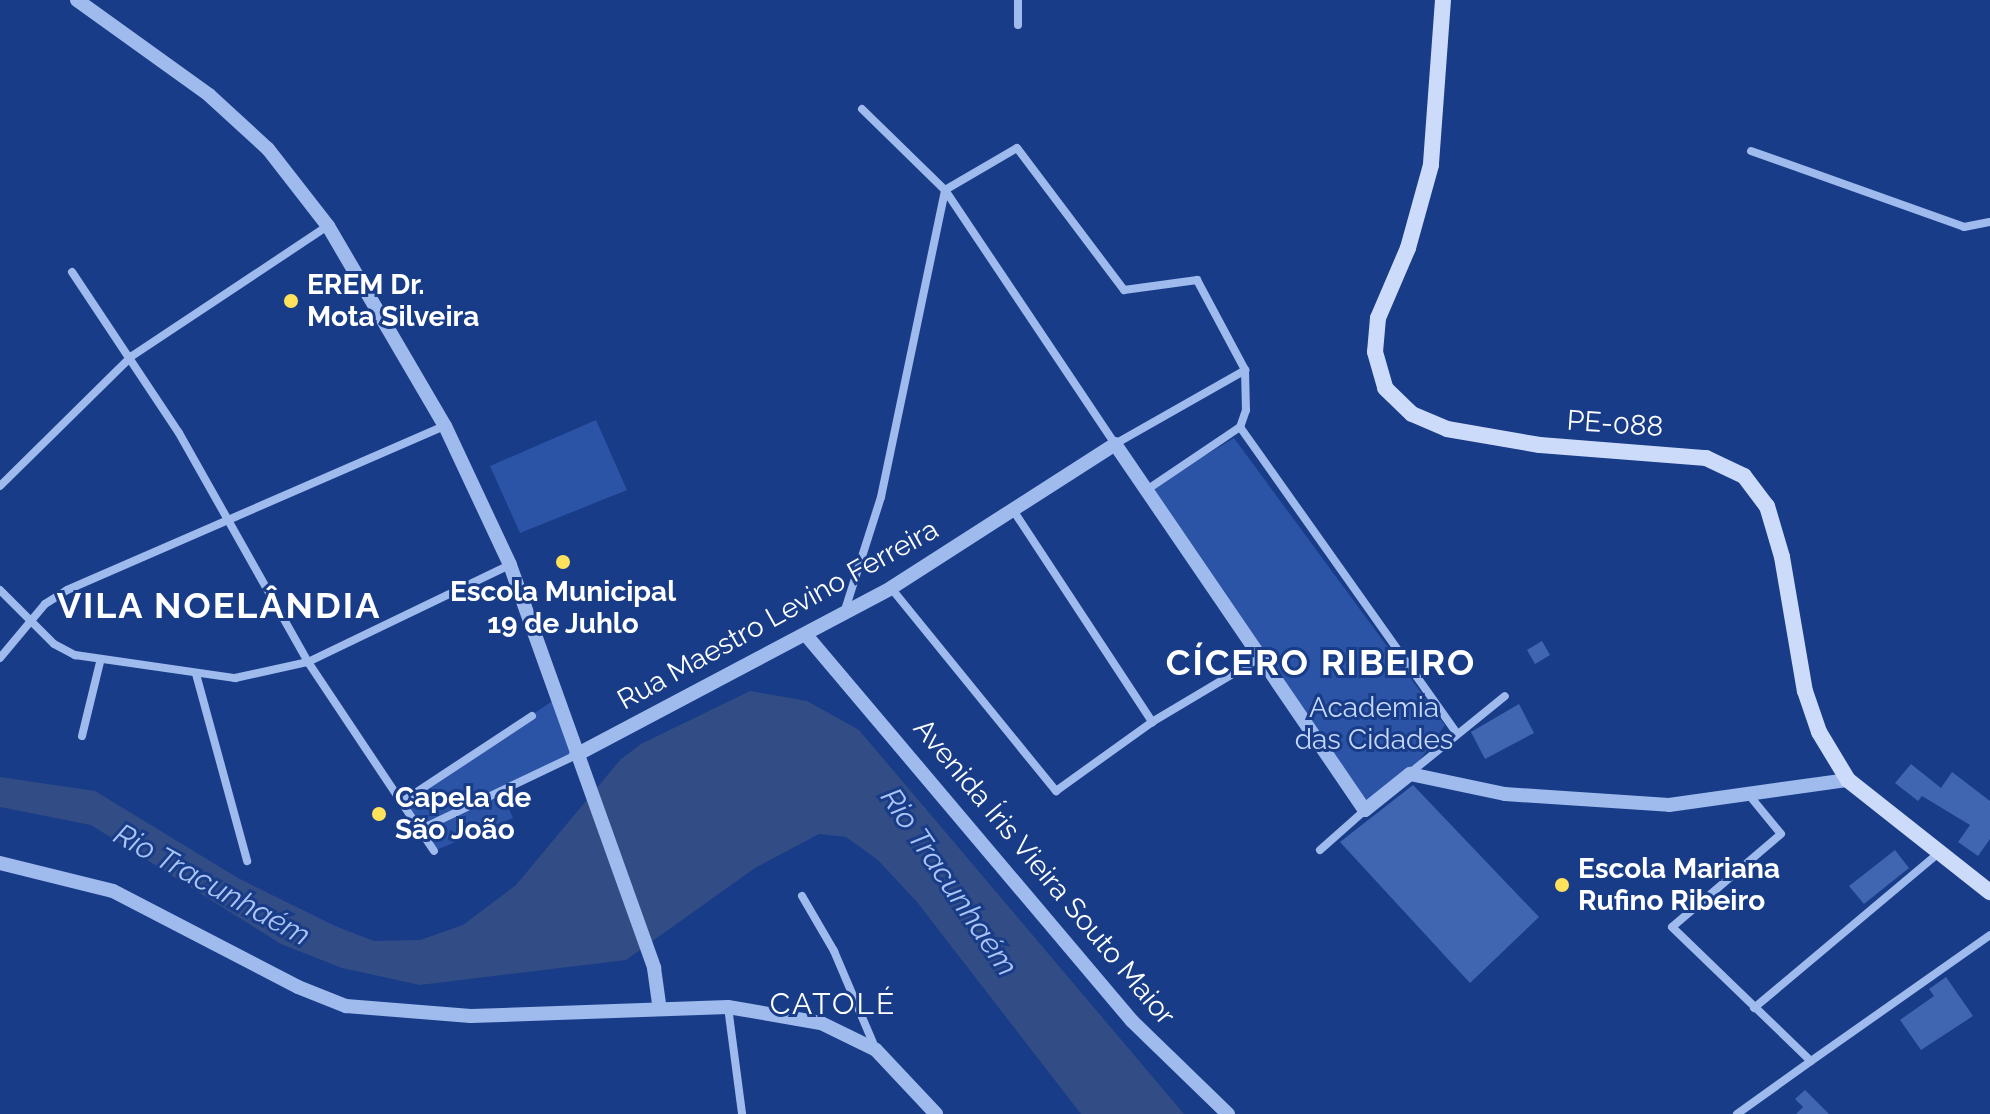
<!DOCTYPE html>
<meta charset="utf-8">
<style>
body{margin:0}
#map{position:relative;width:1990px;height:1114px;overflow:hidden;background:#183c87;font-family:Raleway,sans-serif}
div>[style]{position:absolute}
.green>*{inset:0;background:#2b54a6}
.water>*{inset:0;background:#324c85}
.building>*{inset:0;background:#4166b1}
.minor>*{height:8px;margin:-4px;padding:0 4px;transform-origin:4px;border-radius:4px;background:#9fbaed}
.tertiary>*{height:14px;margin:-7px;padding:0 7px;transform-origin:7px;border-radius:7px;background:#9fbaed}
.secondary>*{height:16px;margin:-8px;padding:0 8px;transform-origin:8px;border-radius:8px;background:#ccdbf9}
.dots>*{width:22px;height:22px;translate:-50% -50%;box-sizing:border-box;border:4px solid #183c87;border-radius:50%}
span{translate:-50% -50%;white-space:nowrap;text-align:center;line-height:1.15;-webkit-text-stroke:6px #183c87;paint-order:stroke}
.poi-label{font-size:28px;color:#fff;font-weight:700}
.left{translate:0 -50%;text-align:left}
.street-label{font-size:28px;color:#fff}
.park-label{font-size:28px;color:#c5d7fa}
.water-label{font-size:30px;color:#abc4f5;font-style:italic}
.neighbourhood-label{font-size:30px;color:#fff;letter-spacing:2px}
.district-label{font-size:36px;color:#fff;font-weight:700;letter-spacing:2px}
</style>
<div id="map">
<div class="green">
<i style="clip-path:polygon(596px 420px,627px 490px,520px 533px,490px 466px)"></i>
<i style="clip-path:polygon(1234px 438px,1445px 725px,1410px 774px,1365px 810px,1144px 492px)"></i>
<i style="clip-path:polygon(554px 700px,574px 756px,500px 788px,513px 818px,434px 851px,400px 803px)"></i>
</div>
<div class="water">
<i style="clip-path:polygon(750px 691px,807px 701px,859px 730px,1184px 1114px,1081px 1114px,917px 902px,878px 860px,846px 837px,819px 834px,755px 868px,626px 960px,420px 985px,342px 968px,281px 944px,91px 825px,0 807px,0 777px,95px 791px,238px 878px,335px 926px,374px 941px,420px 940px,463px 925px,516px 885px,620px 760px,641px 744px)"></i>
</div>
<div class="building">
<i style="clip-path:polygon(1542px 641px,1550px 655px,1535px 664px,1527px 650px)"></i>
<i style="clip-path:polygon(1519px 704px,1534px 733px,1485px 759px,1471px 732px)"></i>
<i style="clip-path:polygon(1911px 764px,1941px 788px,1952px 772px,1990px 801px,1990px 839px,1978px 856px,1958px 842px,1970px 825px,1922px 796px,1918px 801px,1895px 783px)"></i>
<i style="clip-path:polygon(1413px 785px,1539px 917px,1470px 983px,1340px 842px)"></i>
<i style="clip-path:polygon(1895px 850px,1909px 868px,1864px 904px,1849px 886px)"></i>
<i style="clip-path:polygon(1946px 977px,1973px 1016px,1921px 1050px,1900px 1020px,1934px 996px,1929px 989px)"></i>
<i style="clip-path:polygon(1805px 1090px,1829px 1114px,1796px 1114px,1803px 1107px,1795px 1099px)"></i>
</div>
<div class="minor">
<i style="left:1018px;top:0;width:25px;rotate:90deg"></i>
<i style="left:862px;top:109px;width:116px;rotate:44.3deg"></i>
<i style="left:945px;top:190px;width:306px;rotate:56.2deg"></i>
<i style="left:1115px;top:444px;width:150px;rotate:-29.6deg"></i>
<i style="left:1751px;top:151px;width:226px;rotate:19.6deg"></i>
<i style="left:1964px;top:227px;width:26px;rotate:-11deg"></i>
<i style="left:72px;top:272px;width:193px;rotate:56.4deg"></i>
<i style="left:179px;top:433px;width:263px;rotate:60.6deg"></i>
<i style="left:308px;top:662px;width:227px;rotate:56.3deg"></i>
<i style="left:1240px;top:427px;width:372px;rotate:54.7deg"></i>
<i style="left:0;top:486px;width:185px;rotate:-44.6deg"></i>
<i style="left:132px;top:356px;width:235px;rotate:-33.6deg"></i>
<i style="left:1013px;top:510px;width:254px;rotate:56.7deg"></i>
<i style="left:891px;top:588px;width:262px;rotate:50.9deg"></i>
<i style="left:1056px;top:791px;width:118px;rotate:-35.7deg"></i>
<i style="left:1152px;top:722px;width:127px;rotate:-30.8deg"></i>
<i style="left:0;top:590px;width:76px;rotate:45deg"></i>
<i style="left:54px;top:644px;width:24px;rotate:28deg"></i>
<i style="left:75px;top:655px;width:162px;rotate:8.2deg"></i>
<i style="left:235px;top:678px;width:75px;rotate:-12.4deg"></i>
<i style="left:308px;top:662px;width:224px;rotate:-25.7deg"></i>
<i style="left:844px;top:613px;width:122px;rotate:-72.3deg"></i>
<i style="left:881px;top:497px;width:314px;rotate:-78.2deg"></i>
<i style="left:945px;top:190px;width:83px;rotate:-30.3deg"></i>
<i style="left:1017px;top:148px;width:178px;rotate:53deg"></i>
<i style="left:1124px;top:290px;width:74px;rotate:-7.8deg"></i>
<i style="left:1197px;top:280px;width:102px;rotate:61.9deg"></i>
<i style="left:1245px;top:370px;width:40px;rotate:88.6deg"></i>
<i style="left:1246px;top:410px;width:18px;rotate:109deg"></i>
<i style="left:1240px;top:427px;width:115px;rotate:146deg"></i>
<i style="left:0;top:658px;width:70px;rotate:-50.2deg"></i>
<i style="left:45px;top:604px;width:26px;rotate:-32deg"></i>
<i style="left:67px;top:590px;width:412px;rotate:-23.5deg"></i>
<i style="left:196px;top:674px;width:194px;rotate:74.7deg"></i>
<i style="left:82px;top:736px;width:76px;rotate:-76.3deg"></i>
<i style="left:1410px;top:773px;width:122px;rotate:-39deg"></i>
<i style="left:1749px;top:795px;width:50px;rotate:50.6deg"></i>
<i style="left:1781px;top:834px;width:143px;rotate:139.5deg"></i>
<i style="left:1672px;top:927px;width:193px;rotate:44deg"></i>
<i style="left:1811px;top:1061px;width:219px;rotate:-35.1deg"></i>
<i style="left:400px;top:803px;width:158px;rotate:-33.4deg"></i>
<i style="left:419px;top:830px;width:174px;rotate:-25.5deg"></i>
<i style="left:1320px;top:850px;width:60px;rotate:-41.6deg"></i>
<i style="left:802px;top:896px;width:64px;rotate:59.8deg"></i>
<i style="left:834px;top:951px;width:108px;rotate:67deg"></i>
<i style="left:728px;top:1007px;width:108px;rotate:82.5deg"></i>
<i style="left:1754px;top:1008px;width:243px;rotate:-40deg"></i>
<i style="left:1737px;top:1114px;width:91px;rotate:-35.6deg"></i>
</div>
<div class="tertiary">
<i style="left:77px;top:0;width:163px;rotate:35.7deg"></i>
<i style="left:209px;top:95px;width:80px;rotate:42.5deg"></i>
<i style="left:268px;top:149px;width:98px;rotate:52.1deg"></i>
<i style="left:328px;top:226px;width:232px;rotate:59.7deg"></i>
<i style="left:445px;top:426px;width:153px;rotate:64.9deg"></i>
<i style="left:510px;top:565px;width:428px;rotate:70.3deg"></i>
<i style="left:654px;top:968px;width:37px;rotate:82deg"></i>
<i style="left:806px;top:635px;width:505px;rotate:49.82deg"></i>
<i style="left:1132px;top:1021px;width:134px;rotate:44.1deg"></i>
<i style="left:576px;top:755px;width:357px;rotate:-27.9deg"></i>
<i style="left:891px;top:588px;width:266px;rotate:-32.7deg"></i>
<i style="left:1115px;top:444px;width:443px;rotate:55.7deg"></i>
<i style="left:1365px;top:810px;width:58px;rotate:-38.7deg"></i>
<i style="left:1410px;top:774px;width:97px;rotate:11.9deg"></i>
<i style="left:1505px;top:794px;width:164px;rotate:3.8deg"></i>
<i style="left:1669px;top:805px;width:181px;rotate:-8deg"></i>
<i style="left:0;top:863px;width:116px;rotate:13.9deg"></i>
<i style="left:113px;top:891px;width:208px;rotate:27.4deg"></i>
<i style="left:298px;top:987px;width:52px;rotate:21.6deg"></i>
<i style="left:346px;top:1006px;width:125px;rotate:4.6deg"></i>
<i style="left:471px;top:1016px;width:257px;rotate:-2deg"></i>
<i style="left:728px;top:1007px;width:94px;rotate:9.8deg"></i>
<i style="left:821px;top:1023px;width:61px;rotate:26.1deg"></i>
<i style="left:876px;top:1050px;width:88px;rotate:46.8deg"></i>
</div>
<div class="secondary">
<i style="left:1443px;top:0;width:165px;rotate:94.2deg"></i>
<i style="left:1431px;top:165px;width:86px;rotate:105.5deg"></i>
<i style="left:1408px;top:248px;width:76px;rotate:113.2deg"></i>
<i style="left:1378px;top:318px;width:34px;rotate:95deg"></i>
<i style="left:1375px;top:352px;width:37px;rotate:74deg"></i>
<i style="left:1385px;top:388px;width:37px;rotate:44deg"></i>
<i style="left:1412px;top:414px;width:38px;rotate:23deg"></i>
<i style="left:1447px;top:429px;width:94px;rotate:9.8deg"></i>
<i style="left:1540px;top:445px;width:167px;rotate:4.5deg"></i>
<i style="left:1706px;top:458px;width:42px;rotate:25.3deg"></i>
<i style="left:1744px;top:476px;width:38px;rotate:53deg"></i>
<i style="left:1767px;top:506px;width:53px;rotate:73.6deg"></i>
<i style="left:1782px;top:557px;width:136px;rotate:80.3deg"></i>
<i style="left:1805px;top:691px;width:43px;rotate:71.1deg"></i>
<i style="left:1819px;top:732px;width:56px;rotate:58.9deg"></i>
<i style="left:1848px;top:780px;width:181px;rotate:38.3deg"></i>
</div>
<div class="dots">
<i style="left:291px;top:301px;background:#ffe25c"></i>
<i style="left:563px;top:562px;background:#ffe25c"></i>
<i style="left:379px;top:814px;background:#ffe25c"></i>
<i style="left:1562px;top:885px;background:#ffe25c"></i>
</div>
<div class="poi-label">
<span class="left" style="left:307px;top:301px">EREM Dr.<br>Mota Silveira</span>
<span style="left:563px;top:608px">Escola Municipal<br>19 de Juhlo</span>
<span class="left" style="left:395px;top:814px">Capela de<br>São João</span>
<span class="left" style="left:1578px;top:885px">Escola Mariana<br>Rufino Ribeiro</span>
</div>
<div class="street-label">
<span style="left:1615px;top:424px;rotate:4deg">PE-088</span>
<span style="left:778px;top:615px;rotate:-29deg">Rua Maestro Levino Ferreira</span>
<span style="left:1044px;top:872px;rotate:50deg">Avenida Íris Vieira Souto Maior</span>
</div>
<div class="park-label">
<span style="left:1374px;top:724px">Academia<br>das Cidades</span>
</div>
<div class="water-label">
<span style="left:949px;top:882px;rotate:56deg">Rio Tracunhaém</span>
<span style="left:212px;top:885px;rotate:29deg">Rio Tracunhaém</span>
</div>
<div class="neighbourhood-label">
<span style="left:833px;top:1004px">CATOLÉ</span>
</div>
<div class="district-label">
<span style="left:219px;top:606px">VILA NOELÂNDIA</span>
<span style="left:1321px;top:663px">CÍCERO RIBEIRO</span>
</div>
</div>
